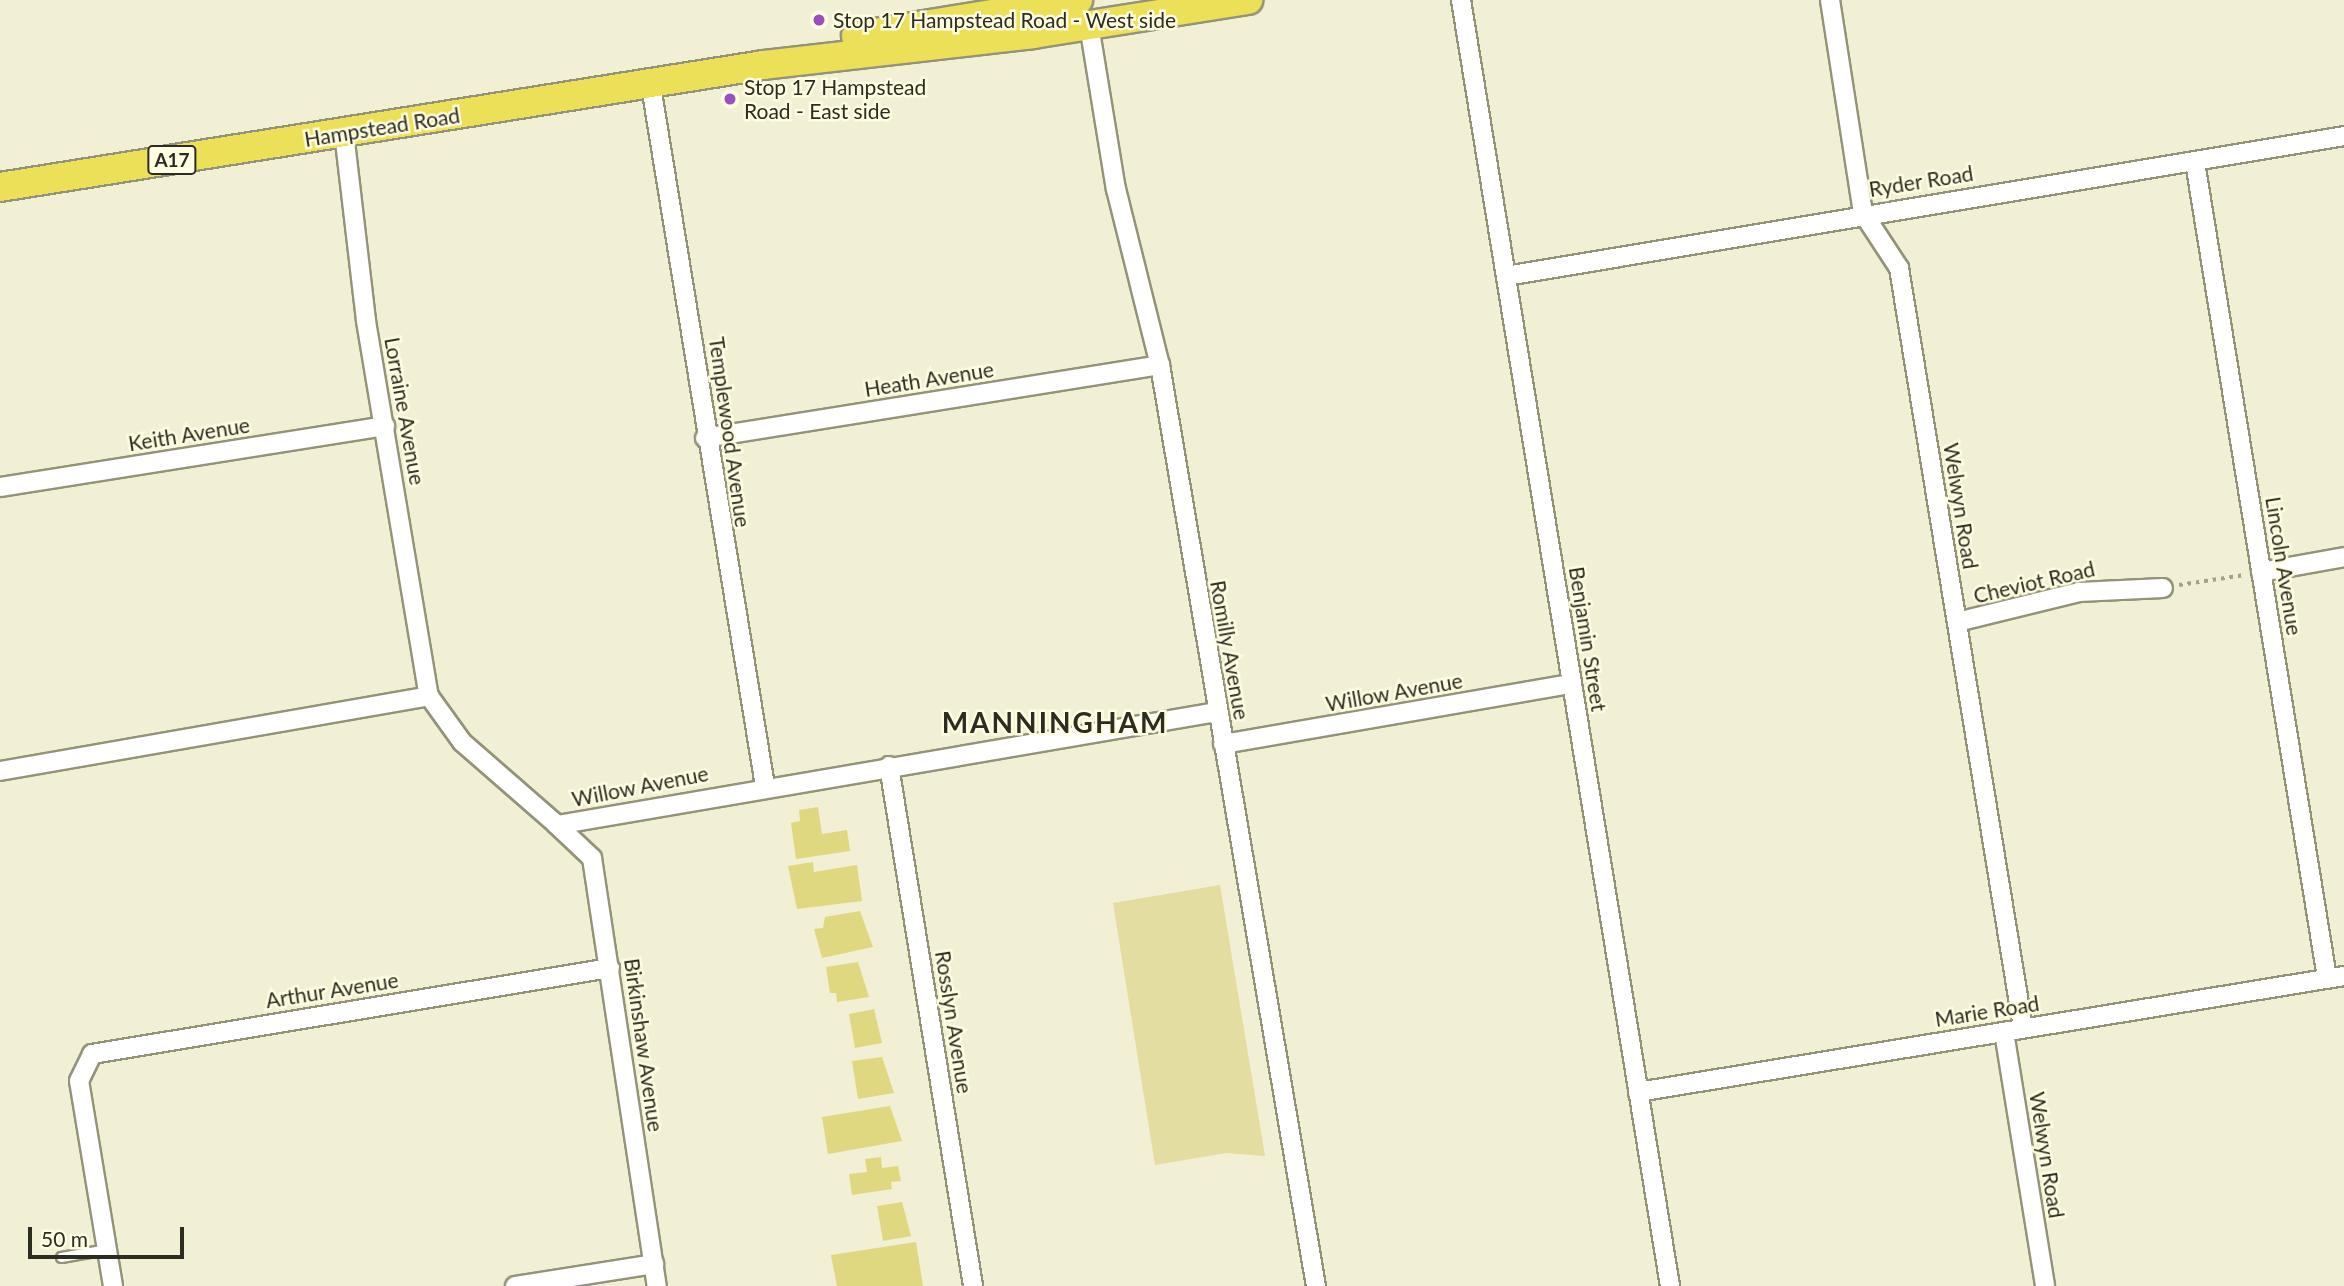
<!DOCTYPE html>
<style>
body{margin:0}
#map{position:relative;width:2344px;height:1286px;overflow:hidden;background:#f1efd4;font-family:Lato,sans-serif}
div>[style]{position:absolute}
.green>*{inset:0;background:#e3dda1}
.building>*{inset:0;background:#e0d880}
.path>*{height:3.5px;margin-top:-1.75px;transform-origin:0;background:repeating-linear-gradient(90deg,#a2a18c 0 3.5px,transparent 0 8.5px)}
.roads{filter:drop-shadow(2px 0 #949279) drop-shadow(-2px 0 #949279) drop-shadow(0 2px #949279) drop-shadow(0 -2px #949279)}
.service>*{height:9px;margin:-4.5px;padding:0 4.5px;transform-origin:4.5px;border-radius:4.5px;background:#fff}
.minor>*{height:18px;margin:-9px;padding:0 9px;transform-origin:9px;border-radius:9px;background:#fff}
.trunk>*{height:28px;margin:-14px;padding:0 14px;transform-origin:14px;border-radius:14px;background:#ece058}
.dots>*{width:19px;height:19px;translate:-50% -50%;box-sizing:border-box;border:4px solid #fffde1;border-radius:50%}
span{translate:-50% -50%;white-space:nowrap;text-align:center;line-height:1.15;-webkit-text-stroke:5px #fffde1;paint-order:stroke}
.shield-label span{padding:2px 5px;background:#fffde1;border:2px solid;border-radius:5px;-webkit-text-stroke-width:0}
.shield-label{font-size:19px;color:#2d2c21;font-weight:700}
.poi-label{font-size:21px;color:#2d2c21}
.left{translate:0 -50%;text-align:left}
.street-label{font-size:21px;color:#2d2c21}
.district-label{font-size:28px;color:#2d2c21;font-weight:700;letter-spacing:2px}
.scale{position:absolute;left:28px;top:1227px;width:156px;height:32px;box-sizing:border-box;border:4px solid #2d2c21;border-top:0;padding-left:9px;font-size:21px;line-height:24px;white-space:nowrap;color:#2d2c21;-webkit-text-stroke:5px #fffde1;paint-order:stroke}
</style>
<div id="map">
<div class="green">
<i style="clip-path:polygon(1220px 885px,1265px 1156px,1226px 1153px,1155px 1165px,1113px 903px)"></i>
</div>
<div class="building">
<i style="clip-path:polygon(818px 807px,822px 834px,847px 830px,850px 851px,796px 859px,791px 823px,800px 821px,799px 810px)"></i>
<i style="clip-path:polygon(813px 862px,814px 872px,857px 865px,862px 901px,797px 909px,788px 866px)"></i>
<i style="clip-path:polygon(860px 911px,873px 947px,822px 958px,814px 929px,823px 928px,825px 917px)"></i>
<i style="clip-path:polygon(858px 962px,869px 997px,837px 1002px,836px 993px,830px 993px,826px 967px)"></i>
<i style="clip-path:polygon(874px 1009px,882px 1043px,855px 1048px,849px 1014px)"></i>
<i style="clip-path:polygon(882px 1057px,894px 1093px,858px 1099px,852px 1061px)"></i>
<i style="clip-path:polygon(890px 1106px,902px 1141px,828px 1154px,822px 1117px)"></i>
<i style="clip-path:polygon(881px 1157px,882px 1168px,898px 1166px,901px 1181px,891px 1182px,892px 1189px,852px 1195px,849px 1174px,867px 1172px,865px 1159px)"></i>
<i style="clip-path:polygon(902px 1202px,911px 1236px,883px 1241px,877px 1206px)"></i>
<i style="clip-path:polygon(916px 1242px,923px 1286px,837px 1286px,831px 1255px)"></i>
</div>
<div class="path">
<i style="left:2179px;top:585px;width:66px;rotate:-8.7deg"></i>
</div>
<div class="roads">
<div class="service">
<i style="left:61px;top:1257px;width:47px;rotate:-9.9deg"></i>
</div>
<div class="minor">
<i style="left:1461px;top:0;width:1303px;rotate:80.77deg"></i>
<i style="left:1830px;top:0;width:216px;rotate:81.2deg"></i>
<i style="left:1863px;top:213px;width:66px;rotate:56.8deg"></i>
<i style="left:1899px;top:268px;width:770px;rotate:80.73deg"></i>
<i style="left:1089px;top:25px;width:166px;rotate:80.7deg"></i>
<i style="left:1116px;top:189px;width:181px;rotate:76deg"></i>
<i style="left:1160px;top:365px;width:934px;rotate:80.39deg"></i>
<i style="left:651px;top:86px;width:709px;rotate:80.75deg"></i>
<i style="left:344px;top:133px;width:189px;rotate:83.3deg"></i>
<i style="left:366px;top:321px;width:380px;rotate:80.5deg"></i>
<i style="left:2195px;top:162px;width:827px;rotate:80.81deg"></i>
<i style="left:1506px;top:276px;width:850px;rotate:-9.48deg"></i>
<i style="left:705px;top:438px;width:461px;rotate:-9.1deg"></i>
<i style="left:0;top:487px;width:390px;rotate:-9deg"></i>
<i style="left:2261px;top:572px;width:84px;rotate:-10.2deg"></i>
<i style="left:1957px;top:622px;width:126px;rotate:-13.8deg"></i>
<i style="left:2079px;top:592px;width:84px;rotate:-2.7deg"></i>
<i style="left:1223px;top:744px;width:354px;rotate:-9.8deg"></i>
<i style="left:889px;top:766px;width:527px;rotate:80.82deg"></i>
<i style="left:0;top:771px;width:436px;rotate:-9.9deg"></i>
<i style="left:429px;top:696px;width:57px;rotate:54.3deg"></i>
<i style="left:462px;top:742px;width:126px;rotate:41.1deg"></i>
<i style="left:557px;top:825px;width:670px;rotate:-9.72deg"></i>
<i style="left:557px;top:825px;width:48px;rotate:43.3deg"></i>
<i style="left:592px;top:858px;width:433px;rotate:81.4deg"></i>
<i style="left:2004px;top:1032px;width:257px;rotate:80.8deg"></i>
<i style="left:1638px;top:1092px;width:715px;rotate:-9.33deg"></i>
<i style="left:113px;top:1286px;width:208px;rotate:-99.4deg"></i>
<i style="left:79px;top:1081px;width:30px;rotate:-64deg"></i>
<i style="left:92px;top:1054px;width:525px;rotate:-9.43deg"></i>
<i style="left:515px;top:1286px;width:141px;rotate:-9deg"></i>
</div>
<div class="trunk">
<i style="left:856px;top:36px;width:225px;rotate:-9.2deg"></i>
<i style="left:0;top:187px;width:773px;rotate:-9.08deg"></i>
<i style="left:763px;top:65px;width:272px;rotate:-6.5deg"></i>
<i style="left:1033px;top:34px;width:218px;rotate:-9deg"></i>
</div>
</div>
<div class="dots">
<i style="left:819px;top:20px;background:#9b4ebf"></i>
<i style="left:730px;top:99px;background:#9b4ebf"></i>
</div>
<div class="shield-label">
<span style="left:172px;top:160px">A17</span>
</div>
<div class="poi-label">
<span class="left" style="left:833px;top:20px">Stop 17 Hampstead Road - West side</span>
<span class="left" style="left:744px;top:99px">Stop 17 Hampstead<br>Road - East side</span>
</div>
<div class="street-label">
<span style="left:382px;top:127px;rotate:-9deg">Hampstead Road</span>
<span style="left:1921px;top:181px;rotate:-9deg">Ryder Road</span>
<span style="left:929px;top:379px;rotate:-9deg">Heath Avenue</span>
<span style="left:405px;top:411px;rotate:80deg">Lorraine Avenue</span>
<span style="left:730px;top:432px;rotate:82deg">Templewood Avenue</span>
<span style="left:189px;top:434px;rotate:-9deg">Keith Avenue</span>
<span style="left:1961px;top:506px;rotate:81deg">Welwyn Road</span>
<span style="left:2284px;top:566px;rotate:81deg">Lincoln Avenue</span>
<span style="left:2034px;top:582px;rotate:-13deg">Cheviot Road</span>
<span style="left:1588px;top:639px;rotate:81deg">Benjamin Street</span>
<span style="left:1230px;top:650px;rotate:80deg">Romilly Avenue</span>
<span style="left:1394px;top:692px;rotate:-10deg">Willow Avenue</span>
<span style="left:640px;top:786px;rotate:-11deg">Willow Avenue</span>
<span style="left:332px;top:990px;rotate:-9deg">Arthur Avenue</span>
<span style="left:1987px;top:1011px;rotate:-9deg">Marie Road</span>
<span style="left:954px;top:1022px;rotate:81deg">Rosslyn Avenue</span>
<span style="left:644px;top:1045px;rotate:82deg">Birkinshaw Avenue</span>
<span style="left:2047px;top:1155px;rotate:81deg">Welwyn Road</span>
</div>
<div class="district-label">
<span style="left:1055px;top:722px">MANNINGHAM</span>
</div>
<div class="scale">50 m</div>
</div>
